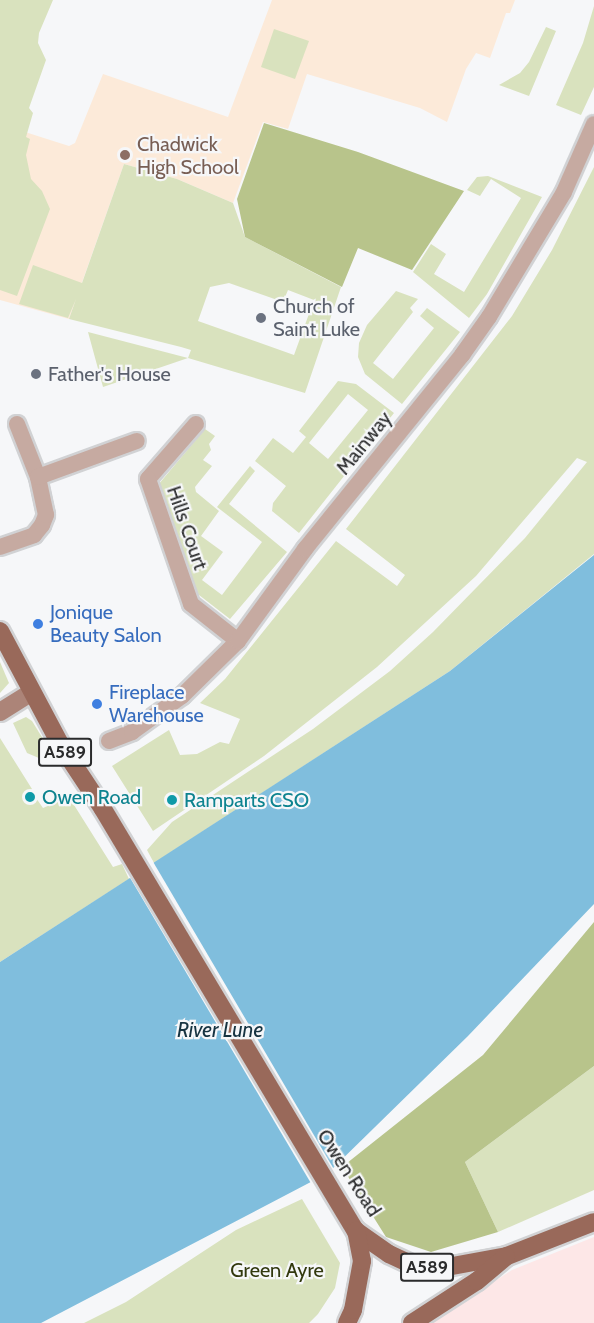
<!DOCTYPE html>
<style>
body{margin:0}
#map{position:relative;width:594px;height:1323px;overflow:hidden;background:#f6f7f9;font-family:Cabin,sans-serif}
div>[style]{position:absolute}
.commercial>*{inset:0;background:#fde7e7}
.education>*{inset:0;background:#fcead9}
.green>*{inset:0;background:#d9e2be}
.forest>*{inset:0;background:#b8c48b}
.water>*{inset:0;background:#80bedd}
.pier>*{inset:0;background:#f6f7f9}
.roads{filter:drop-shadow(2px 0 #d1d2d4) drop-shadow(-2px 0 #d1d2d4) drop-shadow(0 2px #d1d2d4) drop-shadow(0 -2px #d1d2d4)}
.street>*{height:16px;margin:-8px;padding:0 8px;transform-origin:8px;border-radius:8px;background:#c6aaa1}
.secondary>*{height:18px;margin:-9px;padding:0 9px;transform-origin:9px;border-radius:9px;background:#ac8478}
.primary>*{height:18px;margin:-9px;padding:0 9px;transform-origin:9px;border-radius:9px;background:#99695a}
.dots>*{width:16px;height:16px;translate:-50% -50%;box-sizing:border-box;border:3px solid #f6f7f9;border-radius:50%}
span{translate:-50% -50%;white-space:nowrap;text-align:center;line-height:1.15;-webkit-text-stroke:4.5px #f6f7f9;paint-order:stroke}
.shield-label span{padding:2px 4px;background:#f6f7f9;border:2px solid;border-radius:4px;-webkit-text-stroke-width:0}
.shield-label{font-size:18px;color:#2a2b2c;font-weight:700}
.education-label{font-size:20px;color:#785e54}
.left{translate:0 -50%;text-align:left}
.worship-label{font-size:20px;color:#5b616d}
.street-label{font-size:20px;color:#2a2b2c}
.shop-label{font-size:20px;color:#366cbe}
.culture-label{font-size:20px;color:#0d838f}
.park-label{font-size:20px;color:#32390e}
.water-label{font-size:21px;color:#163341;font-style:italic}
</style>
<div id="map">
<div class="commercial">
<i style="clip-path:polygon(594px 1237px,594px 1323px,430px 1323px,512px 1270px)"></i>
</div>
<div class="education">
<i style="clip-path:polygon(272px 0,515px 0,510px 13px,506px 13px,490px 58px,476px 53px,466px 69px,447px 122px,420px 108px,307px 74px,288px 129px,263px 122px,233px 203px,177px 179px,124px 164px,69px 319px,0 300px,0 124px,69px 146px,75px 143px,103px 74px,228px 117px)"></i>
</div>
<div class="green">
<i style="clip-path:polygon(0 0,53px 0,39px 33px,38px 43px,46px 60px,29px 108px,33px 113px,26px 137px,30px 139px,26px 155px,31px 179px,42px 191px,50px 209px,17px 296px,0 290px)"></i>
<i style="clip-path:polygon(594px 6px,594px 87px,581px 115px,556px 105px,583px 43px)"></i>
<i style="clip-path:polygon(546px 27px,556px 31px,529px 96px,499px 85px,520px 73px,529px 62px)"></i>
<i style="clip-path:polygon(274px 29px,309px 41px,295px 79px,261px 67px)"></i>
<i style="clip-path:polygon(evenodd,124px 164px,177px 179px,233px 203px,245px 237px,341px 287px,305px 393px,188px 358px,191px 350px,181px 347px,69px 319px,76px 299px,68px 318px,19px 304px,33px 265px,82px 283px,124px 164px,229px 283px,283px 302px,288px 290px,314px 300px,294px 355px,198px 321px,210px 287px,229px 283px)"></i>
<i style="clip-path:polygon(594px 167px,594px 554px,450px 671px,154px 863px,147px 850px,172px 822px,313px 729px,390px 671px,433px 632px,525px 538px,587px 462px,577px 458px,476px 576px,377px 667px,264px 756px,153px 831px,112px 766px,169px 730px,180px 755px,197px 754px,220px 742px,229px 744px,240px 719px,200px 703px,225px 679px,336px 541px,397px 586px,405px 575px,346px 529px,512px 316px,552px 250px)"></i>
<i style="clip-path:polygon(488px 176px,542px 197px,487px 294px,469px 318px,413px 272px,431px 244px,446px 254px,434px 274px,464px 292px,521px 198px,491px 179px,480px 196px,467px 190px,477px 177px)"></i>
<i style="clip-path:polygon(396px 291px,418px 299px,410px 308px,413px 312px,373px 363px,393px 379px,434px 328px,420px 316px,427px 308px,460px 332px,402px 404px,365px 374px,358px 357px,359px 343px,367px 325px)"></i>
<i style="clip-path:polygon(88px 332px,188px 358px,103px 387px)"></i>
<i style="clip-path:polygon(evenodd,338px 381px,356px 384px,394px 413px,299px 533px,272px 511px,273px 503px,286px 486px,255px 461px,273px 438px,293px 453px,306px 437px,299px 431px,338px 381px,348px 394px,368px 410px,328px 459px,309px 443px,348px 394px)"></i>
<i style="clip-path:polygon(205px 429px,215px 436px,209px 444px,211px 450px,203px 460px,212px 466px,195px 487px,196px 492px,219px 511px,201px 536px,223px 552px,202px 580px,222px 595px,262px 542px,217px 507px,250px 466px,255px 471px,229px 504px,287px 552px,230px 619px,199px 595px,194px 588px,158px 485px)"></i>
<i style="clip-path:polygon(0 662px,9px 683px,0 693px)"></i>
<i style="clip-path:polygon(26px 717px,32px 721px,56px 760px,53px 764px,27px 753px,13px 723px)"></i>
<i style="clip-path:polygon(0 738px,32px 789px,24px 796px,29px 803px,36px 798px,43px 808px,69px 797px,113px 867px,122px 864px,129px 879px,0 962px)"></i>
<i style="clip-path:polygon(594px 1066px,594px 1190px,498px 1232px,465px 1162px)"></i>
<i style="clip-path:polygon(302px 1199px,340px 1263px,335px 1288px,318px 1314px,309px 1323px,84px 1323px,126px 1302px,236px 1230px)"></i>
</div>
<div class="forest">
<i style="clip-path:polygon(264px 123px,358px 152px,464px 191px,412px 270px,358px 248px,342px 287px,245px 237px,237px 199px)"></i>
<i style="clip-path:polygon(594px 922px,594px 1066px,465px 1162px,498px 1232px,431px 1252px,386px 1237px,342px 1167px,483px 1055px)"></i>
</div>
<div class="water">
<i style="clip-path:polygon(594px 555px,594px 904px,468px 1036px,328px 1173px,41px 1323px,0 1323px,0 962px,450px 671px)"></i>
</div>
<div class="pier">
<i style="clip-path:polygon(152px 860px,335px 1171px,330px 1176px,312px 1185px,129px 876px)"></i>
</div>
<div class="roads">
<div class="street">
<i style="left:17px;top:424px;width:57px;rotate:68.4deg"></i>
<i style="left:196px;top:424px;width:73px;rotate:131.1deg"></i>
<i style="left:148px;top:479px;width:132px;rotate:71deg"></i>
<i style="left:191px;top:604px;width:60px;rotate:38.2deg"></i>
<i style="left:0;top:547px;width:36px;rotate:-19deg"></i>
<i style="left:34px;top:535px;width:13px;rotate:-51deg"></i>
<i style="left:42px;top:525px;width:11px;rotate:-68deg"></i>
<i style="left:46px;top:515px;width:39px;rotate:-102deg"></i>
<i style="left:38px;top:477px;width:105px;rotate:-20deg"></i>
<i style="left:109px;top:741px;width:25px;rotate:-21deg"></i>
<i style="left:132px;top:732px;width:62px;rotate:-35.8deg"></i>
<i style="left:182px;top:696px;width:78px;rotate:-44.5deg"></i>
<i style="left:238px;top:641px;width:114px;rotate:-53.9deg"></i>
<i style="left:305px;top:549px;width:250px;rotate:-51deg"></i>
<i style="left:462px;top:355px;width:47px;rotate:-54.6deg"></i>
<i style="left:489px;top:317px;width:146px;rotate:-59deg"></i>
<i style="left:564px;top:192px;width:74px;rotate:-66.2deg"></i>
</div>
<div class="secondary">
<i style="left:0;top:712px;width:36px;rotate:-32deg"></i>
</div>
<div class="primary">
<i style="left:0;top:631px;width:128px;rotate:62deg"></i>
<i style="left:60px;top:744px;width:78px;rotate:56.5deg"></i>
<i style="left:103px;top:809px;width:492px;rotate:59.1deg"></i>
<i style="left:356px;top:1231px;width:40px;rotate:34.9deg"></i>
<i style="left:389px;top:1254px;width:26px;rotate:25deg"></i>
<i style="left:413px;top:1265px;width:23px;rotate:10deg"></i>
<i style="left:436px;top:1269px;width:72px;rotate:-10.4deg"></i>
<i style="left:507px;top:1256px;width:93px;rotate:-21.3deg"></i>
<i style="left:347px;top:1323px;width:14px;rotate:-65deg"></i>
<i style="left:353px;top:1310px;width:50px;rotate:-79.6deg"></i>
<i style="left:362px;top:1261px;width:31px;rotate:-101deg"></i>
<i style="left:412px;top:1323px;width:77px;rotate:-32.9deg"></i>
<i style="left:477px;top:1281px;width:38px;rotate:-40deg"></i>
</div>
</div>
<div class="dots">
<i style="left:125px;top:155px;background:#8d6e63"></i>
<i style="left:261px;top:318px;background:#6b7280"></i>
<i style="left:36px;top:374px;background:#6b7280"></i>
<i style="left:38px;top:624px;background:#3f7fe0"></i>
<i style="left:97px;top:704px;background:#3f7fe0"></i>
<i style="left:30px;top:797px;background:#0f9aa8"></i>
<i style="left:172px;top:800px;background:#0f9aa8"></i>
</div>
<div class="shield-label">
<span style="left:65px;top:752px">A589</span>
<span style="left:427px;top:1267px">A589</span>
</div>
<div class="education-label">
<span class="left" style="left:137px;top:156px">Chadwick<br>High School</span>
</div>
<div class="worship-label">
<span class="left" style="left:273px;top:318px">Church of<br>Saint Luke</span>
<span class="left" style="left:48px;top:374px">Father's House</span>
</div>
<div class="street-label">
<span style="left:364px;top:443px;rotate:-51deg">Mainway</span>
<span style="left:187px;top:528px;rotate:71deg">Hills Court</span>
<span style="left:349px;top:1173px;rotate:57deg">Owen Road</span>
</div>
<div class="shop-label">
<span class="left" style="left:50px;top:624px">Jonique<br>Beauty Salon</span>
<span class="left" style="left:109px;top:704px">Fireplace<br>Warehouse</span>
</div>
<div class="culture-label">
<span class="left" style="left:42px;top:797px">Owen Road</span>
<span class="left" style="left:184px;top:800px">Ramparts CSO</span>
</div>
<div class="park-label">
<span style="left:277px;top:1270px">Green Ayre</span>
</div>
<div class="water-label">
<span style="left:220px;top:1030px">River Lune</span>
</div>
</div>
